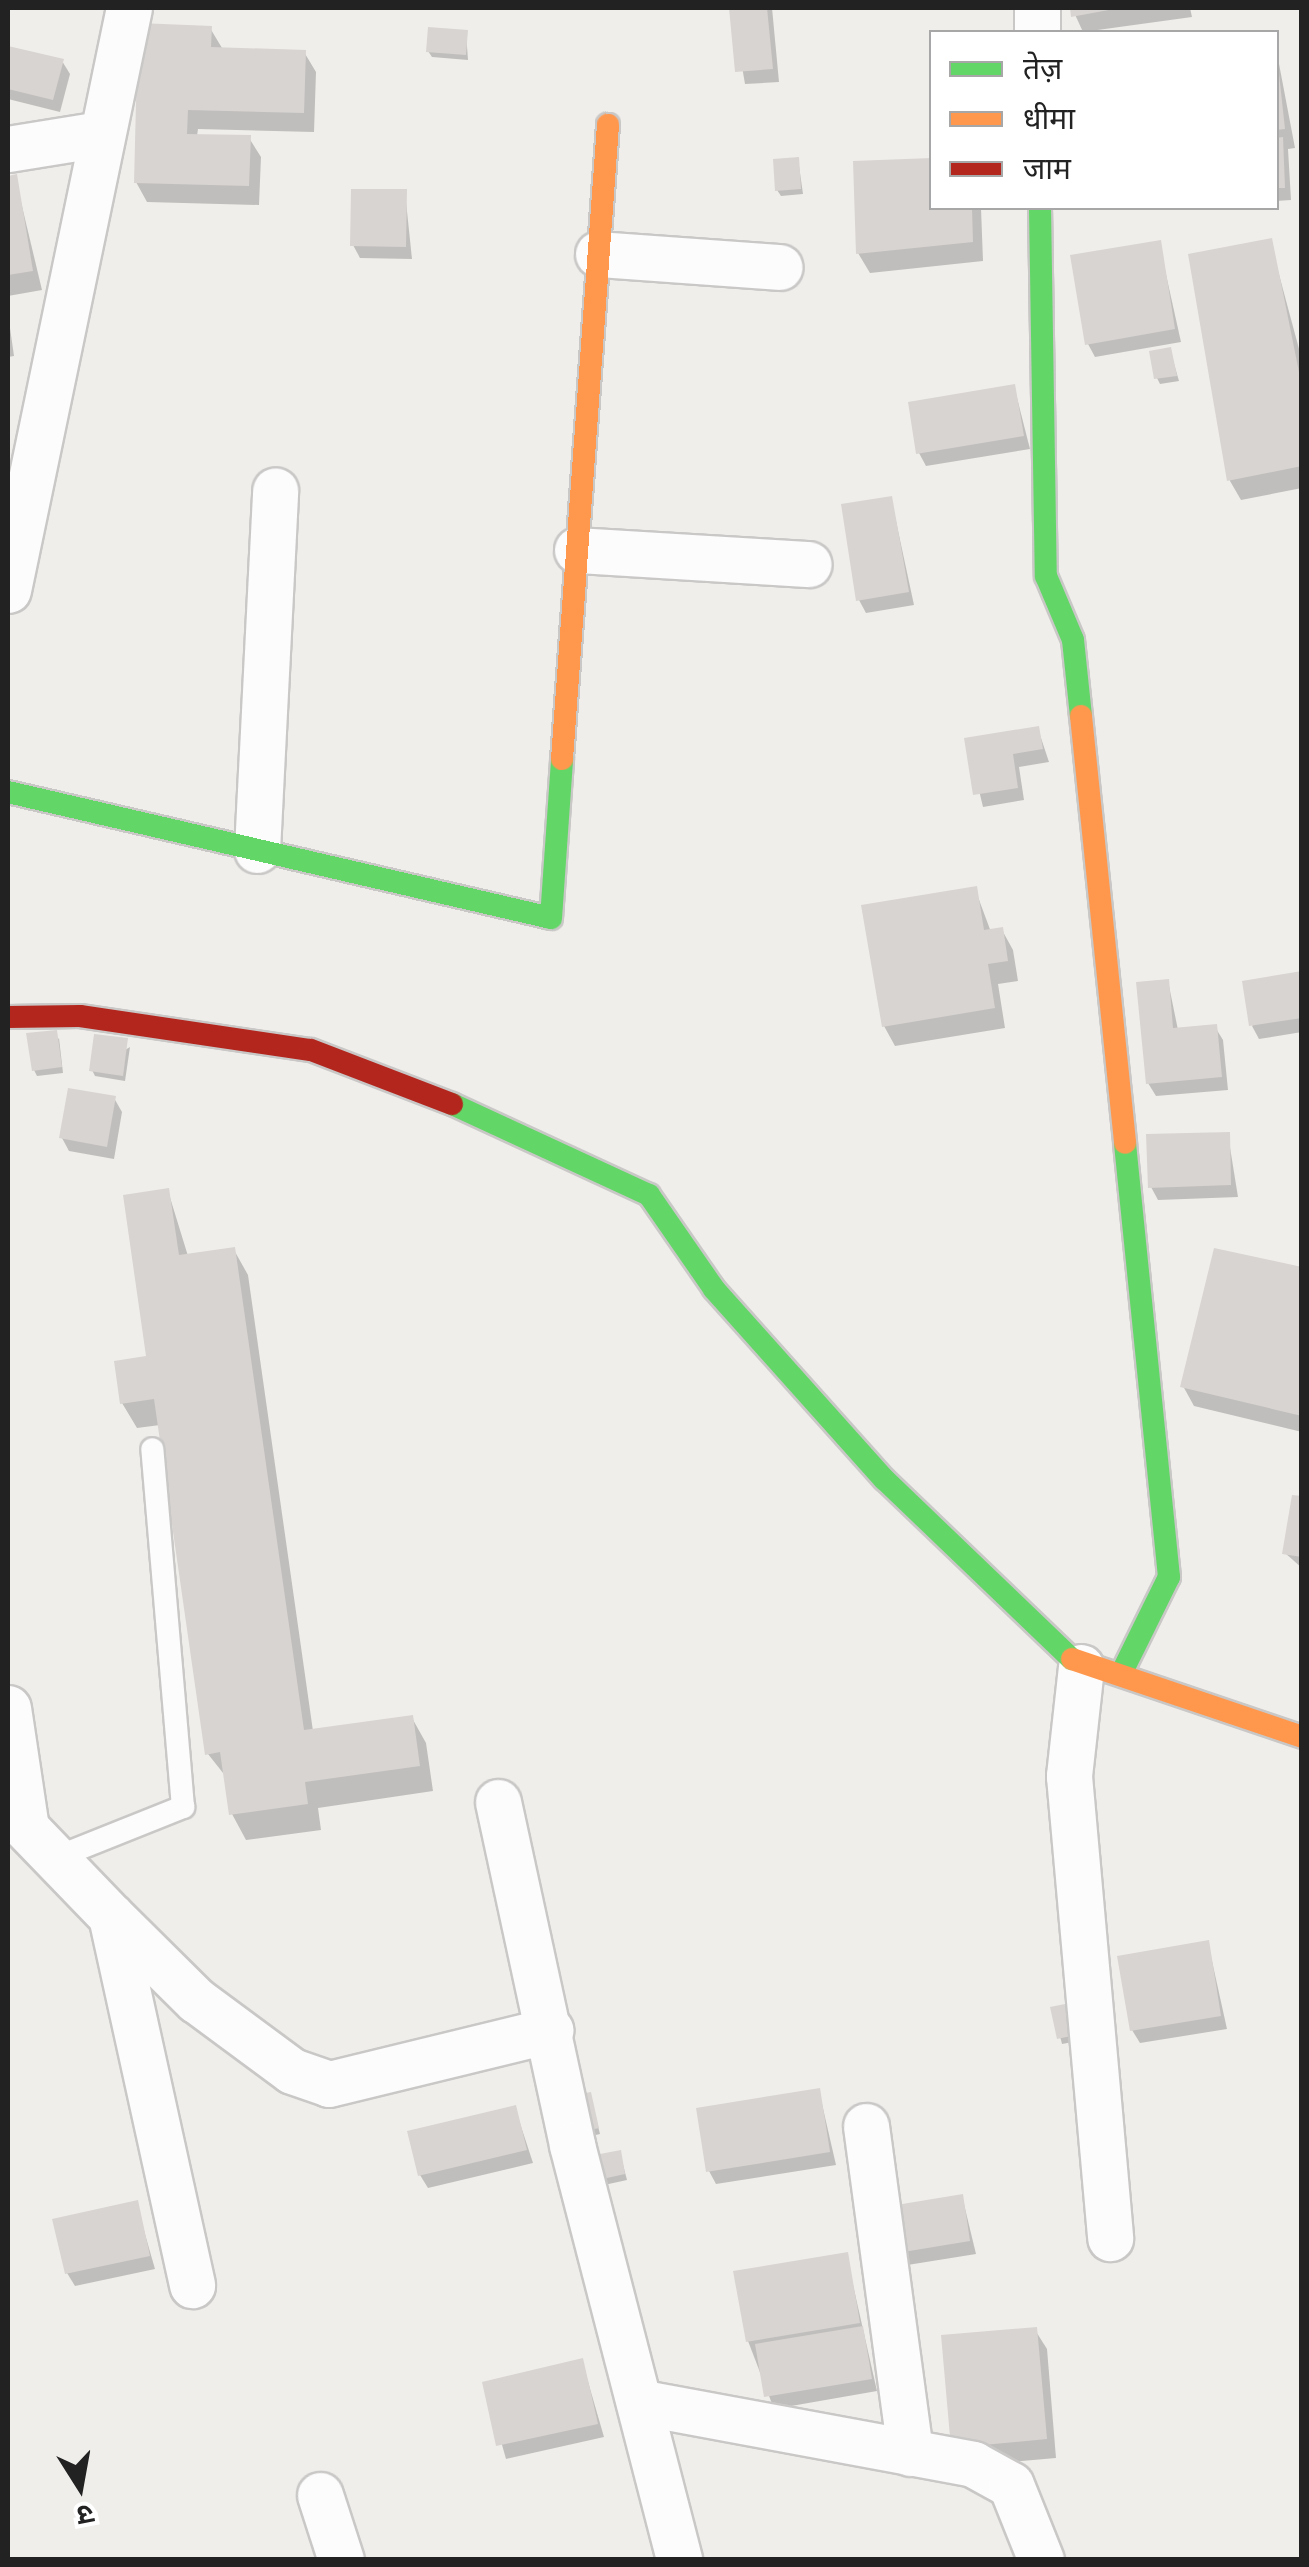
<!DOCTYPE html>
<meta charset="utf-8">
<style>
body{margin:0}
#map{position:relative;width:1309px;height:2567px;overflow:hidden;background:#f0eeeb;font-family:Commissioner,"Noto Sans Devanagari",sans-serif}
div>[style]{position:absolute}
.shadow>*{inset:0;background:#0003}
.building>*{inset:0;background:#d7d4d2}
.roads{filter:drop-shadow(2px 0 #c9c8c7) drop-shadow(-2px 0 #c9c8c7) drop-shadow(0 2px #c9c8c7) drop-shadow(0 -2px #c9c8c7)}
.lane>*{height:22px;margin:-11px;padding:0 11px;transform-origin:11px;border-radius:11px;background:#fdfcfc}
.street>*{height:45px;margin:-22.5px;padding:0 22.5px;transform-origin:22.5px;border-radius:22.5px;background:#fdfcfc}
.fast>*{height:22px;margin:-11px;padding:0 11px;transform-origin:11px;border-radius:11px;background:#63d668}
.slow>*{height:22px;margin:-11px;padding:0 11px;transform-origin:11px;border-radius:11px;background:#ff974d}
.jam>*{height:22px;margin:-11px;padding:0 11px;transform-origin:11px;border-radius:11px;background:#b3261e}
span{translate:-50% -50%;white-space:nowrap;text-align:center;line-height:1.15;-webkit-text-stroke:8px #fff;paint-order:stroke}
.frame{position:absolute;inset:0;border:10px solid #222;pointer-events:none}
.legend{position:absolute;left:929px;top:30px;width:350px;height:180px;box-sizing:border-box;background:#fff;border:2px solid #a7a7a7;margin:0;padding:12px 18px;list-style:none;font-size:30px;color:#222}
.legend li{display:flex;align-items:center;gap:20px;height:50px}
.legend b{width:50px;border:2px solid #a7a7a7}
.north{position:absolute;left:30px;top:2437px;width:100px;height:100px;-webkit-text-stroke:8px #fff;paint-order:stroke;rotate:169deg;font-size:28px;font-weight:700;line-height:40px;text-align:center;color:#222}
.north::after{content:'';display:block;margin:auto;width:35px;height:45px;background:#222;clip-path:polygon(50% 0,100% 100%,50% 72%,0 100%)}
</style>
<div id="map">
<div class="shadow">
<i style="clip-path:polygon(732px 8px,772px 8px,779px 82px,745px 84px)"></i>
<i style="clip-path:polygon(1072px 8px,1190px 8px,1192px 17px,1083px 32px)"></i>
<i style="clip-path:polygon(210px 28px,222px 48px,304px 52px,316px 72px,314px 132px,198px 129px,197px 136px,249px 138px,261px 157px,259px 205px,147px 202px,136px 182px)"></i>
<i style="clip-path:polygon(466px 32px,468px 60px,432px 57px,428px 51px)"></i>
<i style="clip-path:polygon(8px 48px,62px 61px,70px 74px,60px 112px,8px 99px)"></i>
<i style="clip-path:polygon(1276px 48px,1295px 148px,1288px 149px,1291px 200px,1276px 201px)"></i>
<i style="clip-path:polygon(798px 159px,803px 194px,781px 196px,777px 190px)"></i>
<i style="clip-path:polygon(15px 177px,42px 290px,8px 296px,8px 178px)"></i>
<i style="clip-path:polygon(405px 192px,412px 259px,360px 258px,353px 245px)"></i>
<i style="clip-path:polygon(932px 208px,981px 208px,983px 261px,870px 273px,858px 253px)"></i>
<i style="clip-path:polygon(1270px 241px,1302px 360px,1302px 488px,1241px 500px,1230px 481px,1191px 256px)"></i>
<i style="clip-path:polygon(1159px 243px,1181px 342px,1095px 357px,1088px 344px)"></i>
<i style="clip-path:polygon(8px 314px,14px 356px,8px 357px)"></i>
<i style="clip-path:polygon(1170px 350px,1179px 381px,1160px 384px,1157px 378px)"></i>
<i style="clip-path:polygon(1014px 386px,1030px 449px,926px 466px,919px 453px)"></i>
<i style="clip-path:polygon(891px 498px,914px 605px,866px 613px,859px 600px)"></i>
<i style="clip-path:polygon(1038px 729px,1049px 762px,1019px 767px,1024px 800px,983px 807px,967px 740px)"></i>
<i style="clip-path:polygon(975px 889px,991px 932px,1002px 930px,1013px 950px,1018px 981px,998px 984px,1005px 1028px,895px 1046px,884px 1026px)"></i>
<i style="clip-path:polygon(1302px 974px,1302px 1032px,1259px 1039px,1252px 1026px)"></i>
<i style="clip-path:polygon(1168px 981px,1178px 1030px,1215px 1027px,1223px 1040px,1228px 1090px,1156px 1096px,1148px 1083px)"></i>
<i style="clip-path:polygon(59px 1038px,63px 1073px,37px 1076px,34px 1070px)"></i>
<i style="clip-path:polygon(130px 1047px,125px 1081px,95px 1076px,92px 1070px)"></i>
<i style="clip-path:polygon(114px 1098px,122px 1112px,114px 1159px,69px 1151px,62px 1138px)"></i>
<i style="clip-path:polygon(1228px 1135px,1238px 1197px,1158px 1200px,1151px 1187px)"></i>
<i style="clip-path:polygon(168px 1191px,188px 1256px,234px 1250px,248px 1275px,313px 1731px,412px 1718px,426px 1743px,433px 1791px,318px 1808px,321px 1830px,246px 1840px,232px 1814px,227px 1778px,208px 1754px,160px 1425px,137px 1428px,122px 1403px,149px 1359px)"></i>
<i style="clip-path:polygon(1302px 1270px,1302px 1432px,1194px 1406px,1183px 1386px)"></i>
<i style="clip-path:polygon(1302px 1499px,1302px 1568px,1285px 1553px)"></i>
<i style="clip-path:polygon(1208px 1943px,1227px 2029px,1140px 2043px,1132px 2030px)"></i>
<i style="clip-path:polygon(1053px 2009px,1083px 2040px,1062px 2044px)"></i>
<i style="clip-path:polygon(819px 2091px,836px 2165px,716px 2184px,709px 2171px)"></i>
<i style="clip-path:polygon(590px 2095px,600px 2134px,578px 2139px)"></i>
<i style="clip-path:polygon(515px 2108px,533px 2163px,428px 2188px,420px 2175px)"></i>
<i style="clip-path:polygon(620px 2153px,627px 2180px,595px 2187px)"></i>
<i style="clip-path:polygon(962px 2196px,976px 2254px,895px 2267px,881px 2210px)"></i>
<i style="clip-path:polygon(136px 2203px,155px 2269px,75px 2286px,67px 2273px)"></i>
<i style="clip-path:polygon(846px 2254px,877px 2391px,774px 2409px,748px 2341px)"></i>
<i style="clip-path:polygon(1035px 2330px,1047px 2349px,1056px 2458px,965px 2466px)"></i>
<i style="clip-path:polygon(582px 2361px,604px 2437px,506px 2459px,485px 2384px)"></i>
</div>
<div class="building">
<i style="clip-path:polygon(729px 8px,767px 8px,773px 69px,735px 72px)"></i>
<i style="clip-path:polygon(1070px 8px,1113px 8px,1114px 9px,1071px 17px)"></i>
<i style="clip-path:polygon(138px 23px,212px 26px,211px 47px,306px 50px,304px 113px,188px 110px,187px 134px,251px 135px,249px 186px,134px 183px)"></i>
<i style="clip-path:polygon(428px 27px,468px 30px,466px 55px,426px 52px)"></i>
<i style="clip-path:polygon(8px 46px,64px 59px,53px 100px,8px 89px)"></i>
<i style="clip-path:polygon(1279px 74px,1285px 129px,1276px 130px,1276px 75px)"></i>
<i style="clip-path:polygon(1283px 137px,1285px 188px,1276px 188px,1276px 138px)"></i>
<i style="clip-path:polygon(799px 157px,801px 189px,775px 191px,773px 159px)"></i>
<i style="clip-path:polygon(932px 158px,932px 208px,972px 208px,973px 242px,856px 254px,853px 161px)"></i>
<i style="clip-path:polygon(17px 174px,33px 271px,8px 275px,8px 176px)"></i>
<i style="clip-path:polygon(351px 189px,407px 189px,406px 247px,350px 246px)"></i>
<i style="clip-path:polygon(1272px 238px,1302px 387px,1302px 466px,1227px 481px,1188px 254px)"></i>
<i style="clip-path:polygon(1161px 240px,1175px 329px,1085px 345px,1070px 255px)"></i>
<i style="clip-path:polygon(1171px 347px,1177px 376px,1154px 379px,1149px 351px)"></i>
<i style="clip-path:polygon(1015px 384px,1024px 436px,916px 454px,908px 402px)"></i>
<i style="clip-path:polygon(892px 496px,909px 592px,856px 601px,841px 504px)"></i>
<i style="clip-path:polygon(1039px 726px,1043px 749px,1013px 754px,1018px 788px,973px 795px,964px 738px)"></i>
<i style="clip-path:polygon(977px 886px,984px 930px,1003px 927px,1008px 961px,988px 964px,995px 1008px,882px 1027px,861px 905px)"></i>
<i style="clip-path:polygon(1302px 971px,1302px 1018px,1249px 1026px,1242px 981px)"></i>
<i style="clip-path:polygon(1169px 979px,1173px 1028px,1217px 1024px,1222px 1077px,1146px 1084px,1136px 982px)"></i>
<i style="clip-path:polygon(57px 1030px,62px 1067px,32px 1071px,26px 1033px)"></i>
<i style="clip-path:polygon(94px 1034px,128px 1038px,123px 1076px,89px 1071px)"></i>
<i style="clip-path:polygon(68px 1088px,116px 1096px,107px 1147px,59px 1138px)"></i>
<i style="clip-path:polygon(1230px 1132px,1231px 1185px,1148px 1188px,1146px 1134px)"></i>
<i style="clip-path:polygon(169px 1188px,179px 1255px,235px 1247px,304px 1730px,413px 1715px,420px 1766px,305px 1782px,308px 1804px,229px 1815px,220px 1752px,205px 1755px,154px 1399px,120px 1404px,114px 1361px,146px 1356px,123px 1195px)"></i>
<i style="clip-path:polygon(1214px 1248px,1302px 1267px,1302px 1416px,1180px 1387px)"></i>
<i style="clip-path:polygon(1292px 1495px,1302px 1496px,1302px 1557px,1282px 1554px)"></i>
<i style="clip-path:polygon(1209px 1940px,1221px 2016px,1130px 2031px,1117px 1956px)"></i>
<i style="clip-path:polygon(1075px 2002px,1081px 2034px,1057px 2039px,1050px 2007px)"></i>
<i style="clip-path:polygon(820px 2088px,830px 2152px,706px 2172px,696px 2108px)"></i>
<i style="clip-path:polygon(591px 2092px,599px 2128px,572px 2134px,564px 2097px)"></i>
<i style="clip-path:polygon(516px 2105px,527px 2150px,418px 2176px,407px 2131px)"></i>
<i style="clip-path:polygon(621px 2150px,625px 2174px,589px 2182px,584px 2157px)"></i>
<i style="clip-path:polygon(963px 2194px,970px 2241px,885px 2255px,878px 2208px)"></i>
<i style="clip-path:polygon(138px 2200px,150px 2256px,65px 2274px,52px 2219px)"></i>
<i style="clip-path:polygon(848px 2252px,860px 2323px,746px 2342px,733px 2271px)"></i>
<i style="clip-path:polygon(863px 2326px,872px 2379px,764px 2397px,755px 2344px)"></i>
<i style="clip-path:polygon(1037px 2327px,1047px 2439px,951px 2448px,941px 2335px)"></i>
<i style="clip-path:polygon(583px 2358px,598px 2424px,496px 2446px,482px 2382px)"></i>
</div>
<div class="roads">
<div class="lane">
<i style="left:58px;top:1857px;width:135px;rotate:-21.8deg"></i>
<i style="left:183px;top:1807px;width:359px;rotate:-94.9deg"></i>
</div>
<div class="street">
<i style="left:1037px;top:8px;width:24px;rotate:90deg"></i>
<i style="left:8px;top:149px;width:94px;rotate:-9.2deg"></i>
<i style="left:598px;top:254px;width:182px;rotate:4.1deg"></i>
<i style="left:577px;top:550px;width:232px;rotate:3.5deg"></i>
<i style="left:8px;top:590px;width:594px;rotate:-78.26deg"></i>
<i style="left:257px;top:850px;width:360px;rotate:-87.1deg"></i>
<i style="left:1081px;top:1667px;width:110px;rotate:96.3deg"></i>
<i style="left:1069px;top:1776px;width:464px;rotate:84.9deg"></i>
<i style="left:8px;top:1708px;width:121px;rotate:81.5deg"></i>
<i style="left:26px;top:1828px;width:122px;rotate:46deg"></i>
<i style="left:111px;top:1916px;width:378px;rotate:77.6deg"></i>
<i style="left:498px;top:1802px;width:351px;rotate:77.8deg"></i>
<i style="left:572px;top:2145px;width:429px;rotate:75.5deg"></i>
<i style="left:111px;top:1916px;width:120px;rotate:44.7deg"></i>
<i style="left:196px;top:2000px;width:119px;rotate:36.5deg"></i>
<i style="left:292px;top:2071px;width:39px;rotate:19deg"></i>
<i style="left:329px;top:2084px;width:228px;rotate:-13.7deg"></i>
<i style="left:866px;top:2126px;width:330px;rotate:82.3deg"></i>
<i style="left:639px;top:2402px;width:340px;rotate:10.5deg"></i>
<i style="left:973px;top:2464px;width:43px;rotate:28.9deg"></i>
<i style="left:1011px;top:2485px;width:81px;rotate:68.2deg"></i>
<i style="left:320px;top:2495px;width:68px;rotate:72.1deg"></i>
</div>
<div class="fast">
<i style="left:1040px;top:208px;width:368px;rotate:89.1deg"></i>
<i style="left:1046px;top:576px;width:69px;rotate:67.1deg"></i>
<i style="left:1073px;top:640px;width:76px;rotate:84deg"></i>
<i style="left:8px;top:792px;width:557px;rotate:13.06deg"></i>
<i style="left:551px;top:918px;width:159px;rotate:-86deg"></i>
<i style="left:452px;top:1104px;width:217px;rotate:24.8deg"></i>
<i style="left:649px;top:1195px;width:114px;rotate:55.3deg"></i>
<i style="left:714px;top:1289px;width:255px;rotate:48.2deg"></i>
<i style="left:884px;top:1479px;width:260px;rotate:43.8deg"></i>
<i style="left:1122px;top:1672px;width:106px;rotate:-63.7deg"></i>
<i style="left:1169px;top:1577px;width:436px;rotate:-95.8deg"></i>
</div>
<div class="slow">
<i style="left:1081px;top:716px;width:429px;rotate:84.1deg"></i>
<i style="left:562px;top:759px;width:636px;rotate:-85.85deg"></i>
<i style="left:1072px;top:1659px;width:243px;rotate:18.7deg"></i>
</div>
<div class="jam">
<i style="left:8px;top:1017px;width:72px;rotate:-0.8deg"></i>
<i style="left:80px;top:1016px;width:233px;rotate:8.4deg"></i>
<i style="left:311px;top:1050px;width:151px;rotate:21deg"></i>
</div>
</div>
<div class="frame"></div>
<ul class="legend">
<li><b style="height:12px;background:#63d668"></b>तेज़</li>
<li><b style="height:12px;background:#ff974d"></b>धीमा</li>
<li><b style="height:12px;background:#b3261e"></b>जाम</li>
</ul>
<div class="north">उ</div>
</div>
